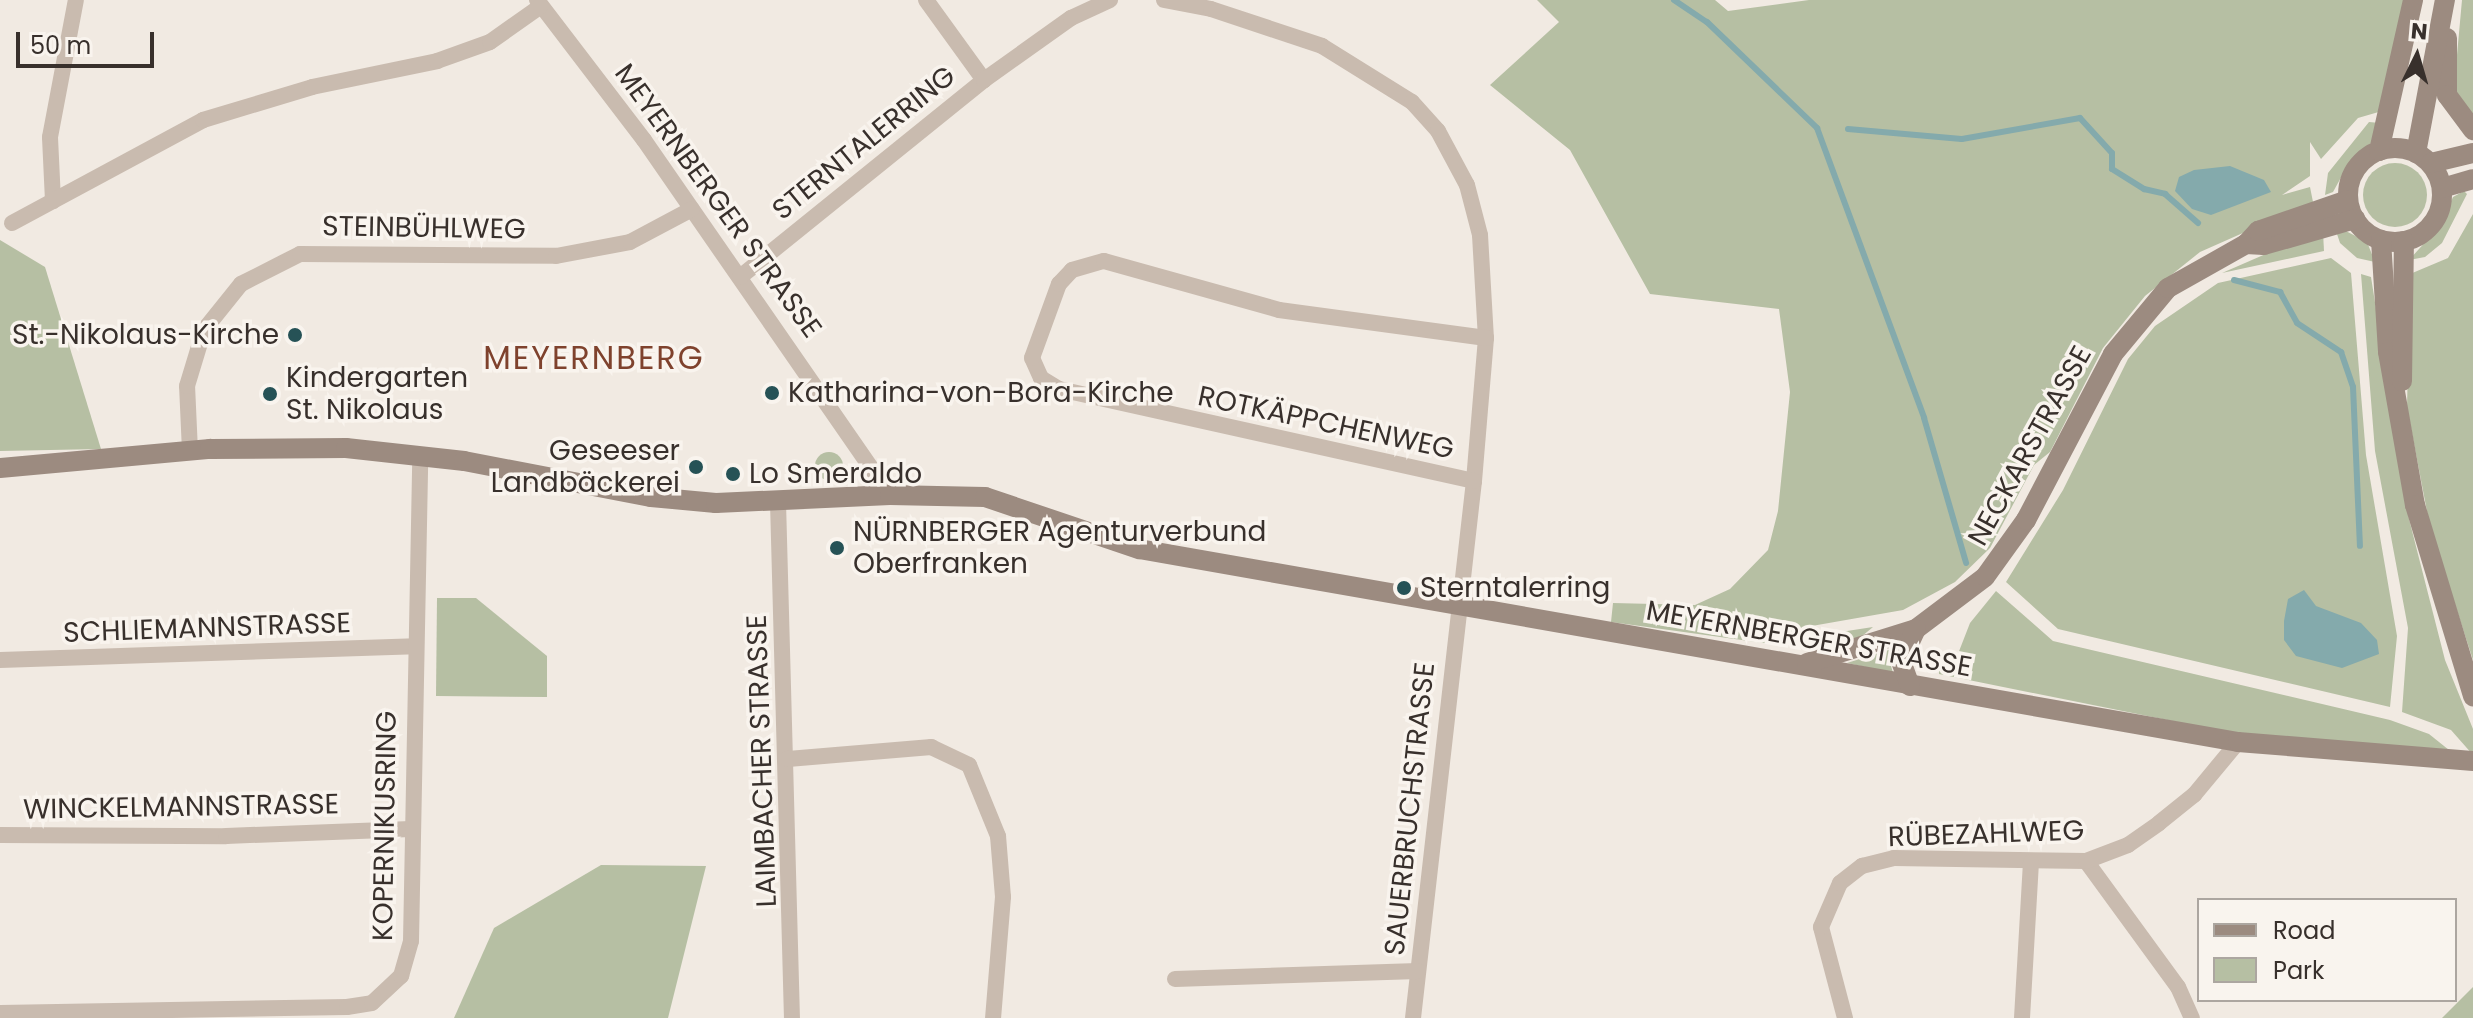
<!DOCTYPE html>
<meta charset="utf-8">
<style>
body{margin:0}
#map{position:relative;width:2473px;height:1018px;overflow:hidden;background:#f1eae2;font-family:Poppins,sans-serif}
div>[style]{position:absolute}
.green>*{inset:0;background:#b6bfa3}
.round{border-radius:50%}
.water>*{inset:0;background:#84aaac}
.stream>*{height:6px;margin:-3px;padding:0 3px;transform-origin:3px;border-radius:3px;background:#84aaac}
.street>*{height:16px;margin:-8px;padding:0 8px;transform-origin:8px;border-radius:8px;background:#c9bbaf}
.secondary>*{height:20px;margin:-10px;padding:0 10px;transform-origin:10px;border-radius:10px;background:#9c8b80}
.secondary>.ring{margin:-10px;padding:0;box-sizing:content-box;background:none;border:20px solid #9c8b80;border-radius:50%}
.dots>*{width:22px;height:22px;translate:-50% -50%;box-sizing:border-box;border:4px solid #f9f4ee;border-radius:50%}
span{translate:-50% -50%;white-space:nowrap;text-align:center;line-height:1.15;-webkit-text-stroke:7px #f9f4ee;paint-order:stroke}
.street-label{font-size:28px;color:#38302c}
.poi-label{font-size:28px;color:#38302c}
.right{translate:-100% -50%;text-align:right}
.left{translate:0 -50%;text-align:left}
.quarter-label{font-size:32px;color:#7f422d;letter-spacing:2px}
.legend{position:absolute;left:2197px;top:898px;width:260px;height:104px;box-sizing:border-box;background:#f9f4ee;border:2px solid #aca6a0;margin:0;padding:10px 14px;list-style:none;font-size:24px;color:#38302c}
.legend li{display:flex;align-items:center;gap:16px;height:40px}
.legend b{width:40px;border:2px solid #aca6a0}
.north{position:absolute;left:2377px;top:16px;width:80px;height:80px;-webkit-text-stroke:6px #f9f4ee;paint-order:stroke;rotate:5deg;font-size:22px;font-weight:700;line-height:32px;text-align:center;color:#38302c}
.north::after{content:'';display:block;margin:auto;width:28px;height:36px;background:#38302c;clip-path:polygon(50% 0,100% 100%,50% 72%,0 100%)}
.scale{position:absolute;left:16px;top:32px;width:138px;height:36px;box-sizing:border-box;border:4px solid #38302c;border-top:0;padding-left:10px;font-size:24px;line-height:28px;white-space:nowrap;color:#38302c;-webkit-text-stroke:6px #f9f4ee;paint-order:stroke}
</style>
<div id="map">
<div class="green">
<i style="clip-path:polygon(1537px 0,1715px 0,1728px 11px,1809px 0,2407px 0,2382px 111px,2358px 118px,2321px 159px,2310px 142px,2310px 176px,2282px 195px,2310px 187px,2313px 202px,2200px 252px,2145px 296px,2103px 348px,2050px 452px,2034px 465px,1990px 548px,1955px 582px,1903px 610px,1806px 627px,1787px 638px,1786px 646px,1611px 622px,1613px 603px,1695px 605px,1730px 589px,1768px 550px,1778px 511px,1790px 392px,1779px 309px,1650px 294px,1570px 150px,1490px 85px,1559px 22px)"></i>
<i style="clip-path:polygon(2462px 0,2473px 0,2473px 117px,2454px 88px)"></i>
<i style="clip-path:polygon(2369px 122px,2380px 123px,2372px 142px,2349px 163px,2333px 192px,2325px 195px,2328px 173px)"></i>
<i class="round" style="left:2363px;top:163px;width:64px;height:64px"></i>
<i style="clip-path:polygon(2464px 191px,2467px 194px,2442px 243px,2425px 257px,2409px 260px,2439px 227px,2453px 197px)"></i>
<i style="clip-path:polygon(2473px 214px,2473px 660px,2430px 527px,2407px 407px,2410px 274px,2448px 258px)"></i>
<i style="clip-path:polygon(2342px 229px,2367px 242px,2375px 262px,2357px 258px,2340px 243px,2336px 231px)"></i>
<i style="clip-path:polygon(2323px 232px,2324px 251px,2222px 273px,2291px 243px)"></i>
<i style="clip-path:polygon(0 240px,45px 267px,101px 449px,0 451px)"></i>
<i style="clip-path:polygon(2331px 258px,2351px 273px,2366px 455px,2397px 636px,2390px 707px,2058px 629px,2006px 582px,2063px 490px,2128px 359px,2155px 326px,2218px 283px)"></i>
<i style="clip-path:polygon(2361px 274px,2371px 277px,2409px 519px,2445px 660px,2473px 729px,2473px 755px,2451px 730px,2402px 712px,2408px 628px,2375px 451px)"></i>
<i class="round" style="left:815px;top:452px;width:28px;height:28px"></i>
<i style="clip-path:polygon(1996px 591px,2053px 641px,2390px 720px,2429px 734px,2454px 754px,2237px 734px,1939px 674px,1939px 666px,1956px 659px,1970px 623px)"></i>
<i style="clip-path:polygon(437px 598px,476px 598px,547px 656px,547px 697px,436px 696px)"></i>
<i style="clip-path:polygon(1873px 627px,1861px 637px,1796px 648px,1821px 635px)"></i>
<i style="clip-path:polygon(1895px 648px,1889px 659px,1893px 673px,1847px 663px)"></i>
<i style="clip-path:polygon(601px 865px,706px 866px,668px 1018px,454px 1018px,494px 928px)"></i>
<i style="clip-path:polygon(2473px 987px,2473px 1018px,2442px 1018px)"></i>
</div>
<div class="water">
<i style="clip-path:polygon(2230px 166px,2264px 180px,2271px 192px,2211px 215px,2192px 209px,2175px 191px,2179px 177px,2194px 170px)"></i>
<i style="clip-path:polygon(2304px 590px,2316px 606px,2361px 623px,2377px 640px,2379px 654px,2342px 668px,2296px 656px,2284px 640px,2284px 621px,2288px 599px)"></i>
</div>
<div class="stream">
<i style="left:1674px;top:0;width:40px;rotate:34deg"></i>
<i style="left:1707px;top:22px;width:153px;rotate:43.9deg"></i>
<i style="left:1817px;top:128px;width:309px;rotate:69.7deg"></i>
<i style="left:1924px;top:418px;width:151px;rotate:73.8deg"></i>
<i style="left:1848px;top:129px;width:114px;rotate:5deg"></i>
<i style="left:1962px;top:139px;width:120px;rotate:-10.1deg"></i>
<i style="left:2080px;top:118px;width:47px;rotate:47.6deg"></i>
<i style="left:2112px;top:153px;width:16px;rotate:90deg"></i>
<i style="left:2112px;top:169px;width:38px;rotate:32deg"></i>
<i style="left:2144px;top:189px;width:22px;rotate:13deg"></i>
<i style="left:2165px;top:194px;width:44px;rotate:41.3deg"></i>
<i style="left:2234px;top:280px;width:48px;rotate:14.6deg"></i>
<i style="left:2280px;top:292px;width:35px;rotate:61deg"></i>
<i style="left:2297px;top:323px;width:53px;rotate:33.4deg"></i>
<i style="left:2341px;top:352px;width:37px;rotate:71deg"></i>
<i style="left:2353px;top:387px;width:159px;rotate:87.5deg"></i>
</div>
<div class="street">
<i style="left:537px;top:0;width:176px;rotate:52.6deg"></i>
<i style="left:644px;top:140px;width:432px;rotate:55.3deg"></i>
<i style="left:926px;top:0;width:99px;rotate:54.1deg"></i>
<i style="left:1164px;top:0;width:48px;rotate:10.8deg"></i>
<i style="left:1211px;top:9px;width:117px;rotate:18.4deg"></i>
<i style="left:1322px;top:46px;width:106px;rotate:31.9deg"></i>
<i style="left:1412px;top:102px;width:39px;rotate:48deg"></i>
<i style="left:1438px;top:131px;width:61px;rotate:61.8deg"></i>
<i style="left:1467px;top:185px;width:52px;rotate:75.4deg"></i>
<i style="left:1480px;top:235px;width:103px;rotate:86.7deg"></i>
<i style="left:1486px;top:338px;width:144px;rotate:94.8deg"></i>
<i style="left:1474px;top:481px;width:540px;rotate:96.48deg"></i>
<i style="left:53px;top:201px;width:64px;rotate:-92.7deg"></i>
<i style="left:50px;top:137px;width:139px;rotate:-79.3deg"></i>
<i style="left:12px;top:223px;width:217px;rotate:-28.3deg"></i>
<i style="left:203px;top:120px;width:114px;rotate:-16.8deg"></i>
<i style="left:312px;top:87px;width:128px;rotate:-11.7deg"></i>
<i style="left:437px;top:61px;width:56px;rotate:-19.7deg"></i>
<i style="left:490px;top:42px;width:62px;rotate:-35.2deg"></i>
<i style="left:740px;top:277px;width:314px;rotate:-38.9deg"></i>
<i style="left:984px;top:80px;width:107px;rotate:-35.5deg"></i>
<i style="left:1071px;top:18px;width:43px;rotate:-24.8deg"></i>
<i style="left:190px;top:451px;width:65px;rotate:-92.6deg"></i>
<i style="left:187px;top:386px;width:59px;rotate:-73.1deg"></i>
<i style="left:204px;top:330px;width:59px;rotate:-51.2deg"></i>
<i style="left:241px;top:284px;width:66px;rotate:-27deg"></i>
<i style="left:300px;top:254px;width:256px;rotate:0.4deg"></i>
<i style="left:556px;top:256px;width:75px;rotate:-10.7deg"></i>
<i style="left:630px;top:242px;width:70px;rotate:-28deg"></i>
<i style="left:1474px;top:481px;width:425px;rotate:-167.5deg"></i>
<i style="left:1059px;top:389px;width:21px;rotate:-149deg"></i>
<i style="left:1041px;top:378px;width:22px;rotate:-114deg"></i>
<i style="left:1032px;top:358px;width:79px;rotate:-70deg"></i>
<i style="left:1059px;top:284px;width:19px;rotate:-47deg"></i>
<i style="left:1072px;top:270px;width:33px;rotate:-16deg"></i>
<i style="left:1104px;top:261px;width:182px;rotate:15.6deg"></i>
<i style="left:1279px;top:310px;width:209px;rotate:7.7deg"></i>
<i style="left:778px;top:502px;width:516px;rotate:88.45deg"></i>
<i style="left:0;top:660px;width:415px;rotate:-1.9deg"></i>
<i style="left:788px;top:759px;width:144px;rotate:-4.8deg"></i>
<i style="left:931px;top:747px;width:42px;rotate:25.3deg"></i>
<i style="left:969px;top:765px;width:77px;rotate:67.8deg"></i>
<i style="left:998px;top:836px;width:61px;rotate:85.3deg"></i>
<i style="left:1003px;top:897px;width:121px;rotate:94.7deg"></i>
<i style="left:0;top:835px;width:226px;rotate:0.3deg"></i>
<i style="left:226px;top:836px;width:185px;rotate:-2.2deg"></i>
<i style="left:2086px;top:861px;width:156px;rotate:53.9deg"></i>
<i style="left:2178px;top:987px;width:34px;rotate:66deg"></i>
<i style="left:1175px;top:979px;width:243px;rotate:-1.9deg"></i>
<i style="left:0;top:1013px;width:347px;rotate:-1deg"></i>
<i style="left:347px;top:1007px;width:25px;rotate:-9deg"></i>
<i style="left:372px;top:1003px;width:40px;rotate:-43deg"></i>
<i style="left:401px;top:976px;width:36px;rotate:-74deg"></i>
<i style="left:411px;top:941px;width:486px;rotate:-88.9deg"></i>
<i style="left:1845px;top:1018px;width:94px;rotate:-104.8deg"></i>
<i style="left:1821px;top:927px;width:48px;rotate:-66.6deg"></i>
<i style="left:1840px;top:883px;width:28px;rotate:-38deg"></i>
<i style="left:1862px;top:866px;width:33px;rotate:-14deg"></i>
<i style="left:1894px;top:858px;width:192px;rotate:0.9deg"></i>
<i style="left:2086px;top:861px;width:45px;rotate:-20.9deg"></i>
<i style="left:2128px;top:845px;width:38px;rotate:-35deg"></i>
<i style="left:2159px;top:823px;width:45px;rotate:-38.7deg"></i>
<i style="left:2194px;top:795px;width:69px;rotate:-50.3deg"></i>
<i style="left:2022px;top:1018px;width:156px;rotate:-86.7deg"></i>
</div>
<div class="secondary">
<i style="left:2447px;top:38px;width:57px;rotate:90deg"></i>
<i style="left:2447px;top:95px;width:44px;rotate:53.4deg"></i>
<i class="ring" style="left:2348px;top:148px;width:74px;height:74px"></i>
<i style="left:2379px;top:151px;width:155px;rotate:-77.3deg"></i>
<i style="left:2416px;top:153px;width:156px;rotate:-79.3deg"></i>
<i style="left:2431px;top:163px;width:43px;rotate:-13.4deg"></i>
<i style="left:2442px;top:188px;width:32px;rotate:-16deg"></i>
<i style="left:2381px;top:240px;width:112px;rotate:86.4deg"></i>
<i style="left:2388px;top:352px;width:155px;rotate:80deg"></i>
<i style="left:2415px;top:505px;width:200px;rotate:73.1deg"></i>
<i style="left:2246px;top:244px;width:18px;rotate:3deg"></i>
<i style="left:2264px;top:245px;width:95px;rotate:-15.9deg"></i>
<i style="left:2402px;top:381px;width:140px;rotate:-89.2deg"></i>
<i style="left:0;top:468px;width:211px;rotate:-5.2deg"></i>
<i style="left:210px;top:449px;width:136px;rotate:-0.4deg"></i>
<i style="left:346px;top:448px;width:119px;rotate:6.3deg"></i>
<i style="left:464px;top:461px;width:190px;rotate:10.9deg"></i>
<i style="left:651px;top:497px;width:65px;rotate:5.3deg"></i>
<i style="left:716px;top:503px;width:174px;rotate:-2.6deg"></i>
<i style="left:890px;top:495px;width:95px;rotate:1.2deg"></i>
<i style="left:985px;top:497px;width:163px;rotate:18.7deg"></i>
<i style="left:1139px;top:549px;width:1116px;rotate:9.96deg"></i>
<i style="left:2238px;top:742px;width:236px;rotate:4.6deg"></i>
<i style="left:1807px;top:663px;width:114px;rotate:-17.3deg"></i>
<i style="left:1916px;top:629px;width:86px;rotate:-37deg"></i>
<i style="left:1985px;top:577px;width:70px;rotate:-54.3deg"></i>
<i style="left:2026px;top:520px;width:187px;rotate:-62.3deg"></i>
<i style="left:2113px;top:354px;width:86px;rotate:-50.2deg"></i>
<i style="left:2168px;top:288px;width:90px;rotate:-29.4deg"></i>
<i style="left:2246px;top:244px;width:18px;rotate:-47deg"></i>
<i style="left:2258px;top:231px;width:95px;rotate:-19deg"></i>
<i style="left:1910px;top:686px;width:27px;rotate:-110deg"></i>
<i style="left:1901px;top:661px;width:35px;rotate:-65deg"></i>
</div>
<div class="dots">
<i style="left:295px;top:335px;background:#265256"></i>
<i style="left:772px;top:393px;background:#265256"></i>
<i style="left:270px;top:394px;background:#265256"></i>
<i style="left:696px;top:467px;background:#265256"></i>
<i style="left:733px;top:474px;background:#265256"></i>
<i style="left:837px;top:548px;background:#265256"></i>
<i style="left:1404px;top:588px;background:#265256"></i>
</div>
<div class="street-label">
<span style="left:864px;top:143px;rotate:-39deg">STERNTALERRING</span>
<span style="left:718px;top:201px;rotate:54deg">MEYERNBERGER STRASSE</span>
<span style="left:424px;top:228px;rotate:1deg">STEINBÜHLWEG</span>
<span style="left:1326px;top:423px;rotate:12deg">ROTKÄPPCHENWEG</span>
<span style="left:2030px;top:446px;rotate:-61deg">NECKARSTRASSE</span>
<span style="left:207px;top:628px;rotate:-2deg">SCHLIEMANNSTRASSE</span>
<span style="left:1809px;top:639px;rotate:10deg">MEYERNBERGER STRASSE</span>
<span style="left:762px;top:761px;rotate:-92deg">LAIMBACHER STRASSE</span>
<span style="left:181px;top:807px;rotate:-1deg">WINCKELMANNSTRASSE</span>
<span style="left:1410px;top:809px;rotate:-84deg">SAUERBRUCHSTRASSE</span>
<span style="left:385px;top:826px;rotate:-89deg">KOPERNIKUSRING</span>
<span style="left:1986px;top:834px;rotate:-2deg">RÜBEZAHLWEG</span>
</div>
<div class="poi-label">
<span class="right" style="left:279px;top:335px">St.-Nikolaus-Kirche</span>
<span class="left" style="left:286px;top:394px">Kindergarten<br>St. Nikolaus</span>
<span class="left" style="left:788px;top:393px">Katharina-von-Bora-Kirche</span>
<span class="right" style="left:680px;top:467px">Geseeser<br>Landbäckerei</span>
<span class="left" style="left:749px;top:474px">Lo Smeraldo</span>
<span class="left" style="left:853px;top:548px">NÜRNBERGER Agenturverbund<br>Oberfranken</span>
<span class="left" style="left:1420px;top:588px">Sterntalerring</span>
</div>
<div class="quarter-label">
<span style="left:594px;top:358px">MEYERNBERG</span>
</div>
<ul class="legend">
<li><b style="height:10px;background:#9c8b80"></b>Road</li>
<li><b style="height:22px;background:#b6bfa3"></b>Park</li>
</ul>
<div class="north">N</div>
<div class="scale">50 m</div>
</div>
